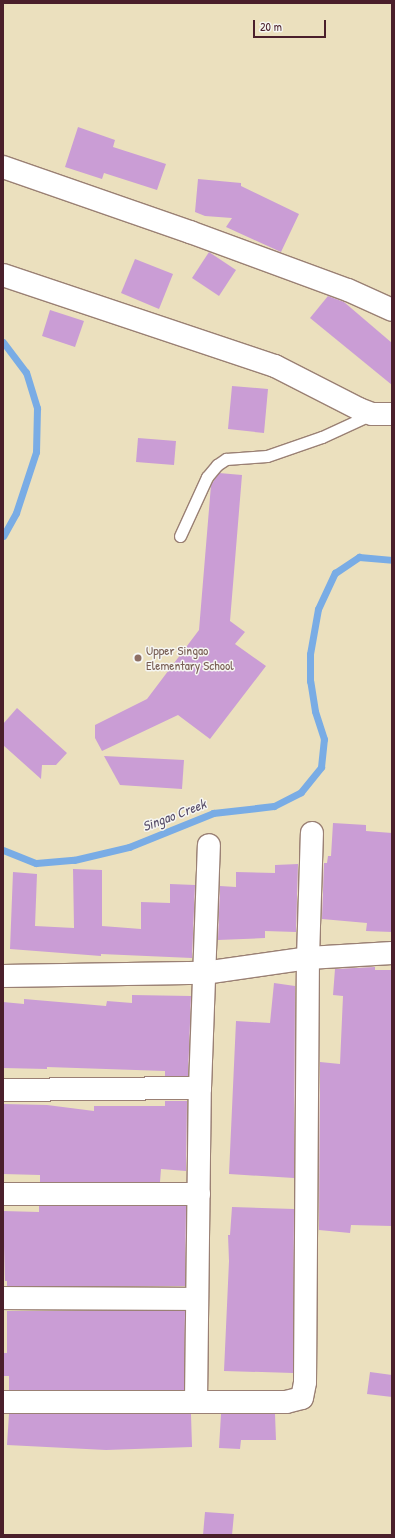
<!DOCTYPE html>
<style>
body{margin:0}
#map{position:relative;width:395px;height:1538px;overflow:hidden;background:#ebe0be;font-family:"Patrick Hand",sans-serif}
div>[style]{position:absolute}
.stream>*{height:7px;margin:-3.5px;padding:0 3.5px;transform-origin:3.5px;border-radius:3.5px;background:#79ace5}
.building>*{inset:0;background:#ca9dd5}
.roads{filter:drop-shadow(1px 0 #9a8074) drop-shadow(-1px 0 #9a8074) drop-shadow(0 1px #9a8074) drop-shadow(0 -1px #9a8074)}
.lane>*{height:11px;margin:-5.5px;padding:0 5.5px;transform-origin:5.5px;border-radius:5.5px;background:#fff}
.street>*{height:22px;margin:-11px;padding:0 11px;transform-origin:11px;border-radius:11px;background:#fff}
.dots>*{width:11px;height:11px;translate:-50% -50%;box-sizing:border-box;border:2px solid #f6f6f2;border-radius:50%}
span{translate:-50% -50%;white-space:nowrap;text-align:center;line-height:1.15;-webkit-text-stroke:3px #f6f6f2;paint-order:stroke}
.education-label{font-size:13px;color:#785e54}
.left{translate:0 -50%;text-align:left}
.water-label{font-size:14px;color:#5a506c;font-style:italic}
.frame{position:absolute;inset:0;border:4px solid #4a1f2b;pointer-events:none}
.scale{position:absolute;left:253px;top:20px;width:73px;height:18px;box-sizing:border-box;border:2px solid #4a1f2b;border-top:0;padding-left:5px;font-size:12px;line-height:14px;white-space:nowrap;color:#4a1f2b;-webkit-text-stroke:3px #f6f6f2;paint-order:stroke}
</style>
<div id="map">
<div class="stream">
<i style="left:3px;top:342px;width:38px;rotate:53deg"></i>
<i style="left:26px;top:372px;width:38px;rotate:73deg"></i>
<i style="left:37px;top:408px;width:44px;rotate:91.3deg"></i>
<i style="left:36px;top:452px;width:64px;rotate:108.2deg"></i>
<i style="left:16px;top:513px;width:26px;rotate:119deg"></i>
<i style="left:3px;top:850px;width:35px;rotate:22deg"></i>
<i style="left:36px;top:863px;width:38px;rotate:-5deg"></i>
<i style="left:74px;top:860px;width:57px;rotate:-13.3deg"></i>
<i style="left:129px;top:847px;width:91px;rotate:-22deg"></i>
<i style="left:213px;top:813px;width:61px;rotate:-6.5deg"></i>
<i style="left:274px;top:806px;width:30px;rotate:-27deg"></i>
<i style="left:301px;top:792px;width:32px;rotate:-51deg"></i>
<i style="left:321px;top:767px;width:28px;rotate:-84deg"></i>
<i style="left:324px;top:739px;width:29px;rotate:-108deg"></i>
<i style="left:315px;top:711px;width:30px;rotate:-99deg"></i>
<i style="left:310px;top:681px;width:27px;rotate:-90deg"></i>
<i style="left:310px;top:654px;width:46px;rotate:-79.9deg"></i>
<i style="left:318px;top:609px;width:40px;rotate:-65deg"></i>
<i style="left:335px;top:573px;width:29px;rotate:-34deg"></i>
<i style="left:359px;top:557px;width:33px;rotate:5deg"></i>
</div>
<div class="building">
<i style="clip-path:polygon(78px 127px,115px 140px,113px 147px,166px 164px,157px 190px,104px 173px,102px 179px,65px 167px)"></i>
<i style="clip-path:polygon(198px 179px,241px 183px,241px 186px,299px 214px,281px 252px,226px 227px,232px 218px,205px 216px,195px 212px)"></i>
<i style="clip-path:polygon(209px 252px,236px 270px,219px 296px,192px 278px)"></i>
<i style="clip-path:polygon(135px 259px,173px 274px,159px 309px,121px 293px)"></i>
<i style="clip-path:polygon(328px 296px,344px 302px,392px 343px,392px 385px,310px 318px)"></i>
<i style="clip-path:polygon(50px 310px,84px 321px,75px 347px,42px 336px)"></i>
<i style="clip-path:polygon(232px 386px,268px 389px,264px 433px,228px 429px)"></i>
<i style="clip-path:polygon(138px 438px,176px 441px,174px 465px,136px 462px)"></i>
<i style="clip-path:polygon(219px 473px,242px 475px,230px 621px,245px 632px,235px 644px,266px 666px,210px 739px,178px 715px,102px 751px,95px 738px,95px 725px,147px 699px,199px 630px,211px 485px)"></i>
<i style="clip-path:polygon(17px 708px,67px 753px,56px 765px,42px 765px,41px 779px,3px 745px,3px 724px)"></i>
<i style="clip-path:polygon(104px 756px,184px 760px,182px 789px,120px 785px)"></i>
<i style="clip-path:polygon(333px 823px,366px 825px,366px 831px,392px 833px,392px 932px,366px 931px,367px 923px,322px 919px,324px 863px,327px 863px,328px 856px,331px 856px)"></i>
<i style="clip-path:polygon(298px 864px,296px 932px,265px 931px,265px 938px,218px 940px,220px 886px,236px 887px,236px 872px,275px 873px,275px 865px)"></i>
<i style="clip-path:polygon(73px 869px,102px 870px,102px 926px,141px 929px,141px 902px,170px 903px,170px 884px,195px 885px,192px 958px,101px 954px,101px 956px,10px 949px,13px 872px,37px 874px,35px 926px,74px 928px)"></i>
<i style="clip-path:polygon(375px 967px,375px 970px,392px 970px,392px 1226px,351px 1225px,350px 1233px,319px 1230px,320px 1062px,340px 1064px,343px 996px,333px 995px,335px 969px)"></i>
<i style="clip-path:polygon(274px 983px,295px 986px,294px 1178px,229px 1174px,236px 1021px,270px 1023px)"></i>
<i style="clip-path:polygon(132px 995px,191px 996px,188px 1076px,165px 1076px,165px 1071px,47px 1067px,47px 1069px,3px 1068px,3px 1002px,24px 1004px,24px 999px,106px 1006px,107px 1001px,132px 1003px)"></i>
<i style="clip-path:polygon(165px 1101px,187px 1101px,186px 1171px,161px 1169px,160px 1182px,40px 1182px,40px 1175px,3px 1174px,3px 1104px,47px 1105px,94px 1111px,94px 1106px,165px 1106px)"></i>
<i style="clip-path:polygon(39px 1206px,186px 1206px,185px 1286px,7px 1286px,7px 1281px,5px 1281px,3px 1211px,39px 1212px)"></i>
<i style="clip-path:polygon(232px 1207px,294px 1209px,293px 1373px,224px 1371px,229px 1261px,228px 1235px,230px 1235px)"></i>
<i style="clip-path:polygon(7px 1311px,185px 1311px,184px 1390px,9px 1390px,9px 1376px,4px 1376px,4px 1353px,7px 1353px)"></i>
<i style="clip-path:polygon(370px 1372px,392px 1375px,392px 1397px,367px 1394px)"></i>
<i style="clip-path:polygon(9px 1414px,191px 1414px,192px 1447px,106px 1450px,7px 1445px)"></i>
<i style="clip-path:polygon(221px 1414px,275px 1414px,276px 1440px,241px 1440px,240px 1449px,219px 1448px)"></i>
<i style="clip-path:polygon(205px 1512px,234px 1514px,232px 1535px,203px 1535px)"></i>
</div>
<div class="roads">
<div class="lane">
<i style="left:180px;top:536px;width:65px;rotate:-65.4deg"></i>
<i style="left:207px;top:477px;width:16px;rotate:-50deg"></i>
<i style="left:217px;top:465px;width:11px;rotate:-34deg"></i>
<i style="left:226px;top:459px;width:41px;rotate:-4.2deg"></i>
<i style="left:267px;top:456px;width:58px;rotate:-19.1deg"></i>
<i style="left:322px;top:437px;width:55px;rotate:-24.7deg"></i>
</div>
<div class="street">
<i style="left:3px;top:167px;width:198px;rotate:19.2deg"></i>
<i style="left:190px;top:232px;width:168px;rotate:20.2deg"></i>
<i style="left:348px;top:290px;width:48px;rotate:24.4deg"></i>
<i style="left:3px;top:275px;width:287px;rotate:18.5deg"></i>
<i style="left:275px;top:366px;width:94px;rotate:27.1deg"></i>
<i style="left:359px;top:409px;width:14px;rotate:21deg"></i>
<i style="left:372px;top:414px;width:20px"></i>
<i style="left:3px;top:976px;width:201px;rotate:-0.9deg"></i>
<i style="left:204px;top:973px;width:105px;rotate:-8.2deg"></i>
<i style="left:308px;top:958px;width:84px;rotate:-3.4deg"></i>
<i style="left:3px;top:1090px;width:197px;rotate:-0.6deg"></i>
<i style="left:3px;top:1194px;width:196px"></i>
<i style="left:3px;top:1298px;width:194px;rotate:0.3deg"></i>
<i style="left:196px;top:1401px;width:313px;rotate:-89.3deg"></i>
<i style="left:200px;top:1088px;width:243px;rotate:-87.9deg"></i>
<i style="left:3px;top:1402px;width:283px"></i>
<i style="left:286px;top:1402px;width:16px;rotate:-14deg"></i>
<i style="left:302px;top:1398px;width:16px;rotate:-79deg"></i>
<i style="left:305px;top:1382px;width:424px;rotate:-89.6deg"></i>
<i style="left:308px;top:958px;width:125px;rotate:-88.2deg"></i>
</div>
</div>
<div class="dots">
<i style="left:138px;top:658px;background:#8d6e63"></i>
</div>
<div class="education-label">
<span class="left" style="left:146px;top:658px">Upper Singao<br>Elementary School</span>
</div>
<div class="water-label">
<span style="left:174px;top:815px;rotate:-21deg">Singao Creek</span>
</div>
<div class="frame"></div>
<div class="scale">20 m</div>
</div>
